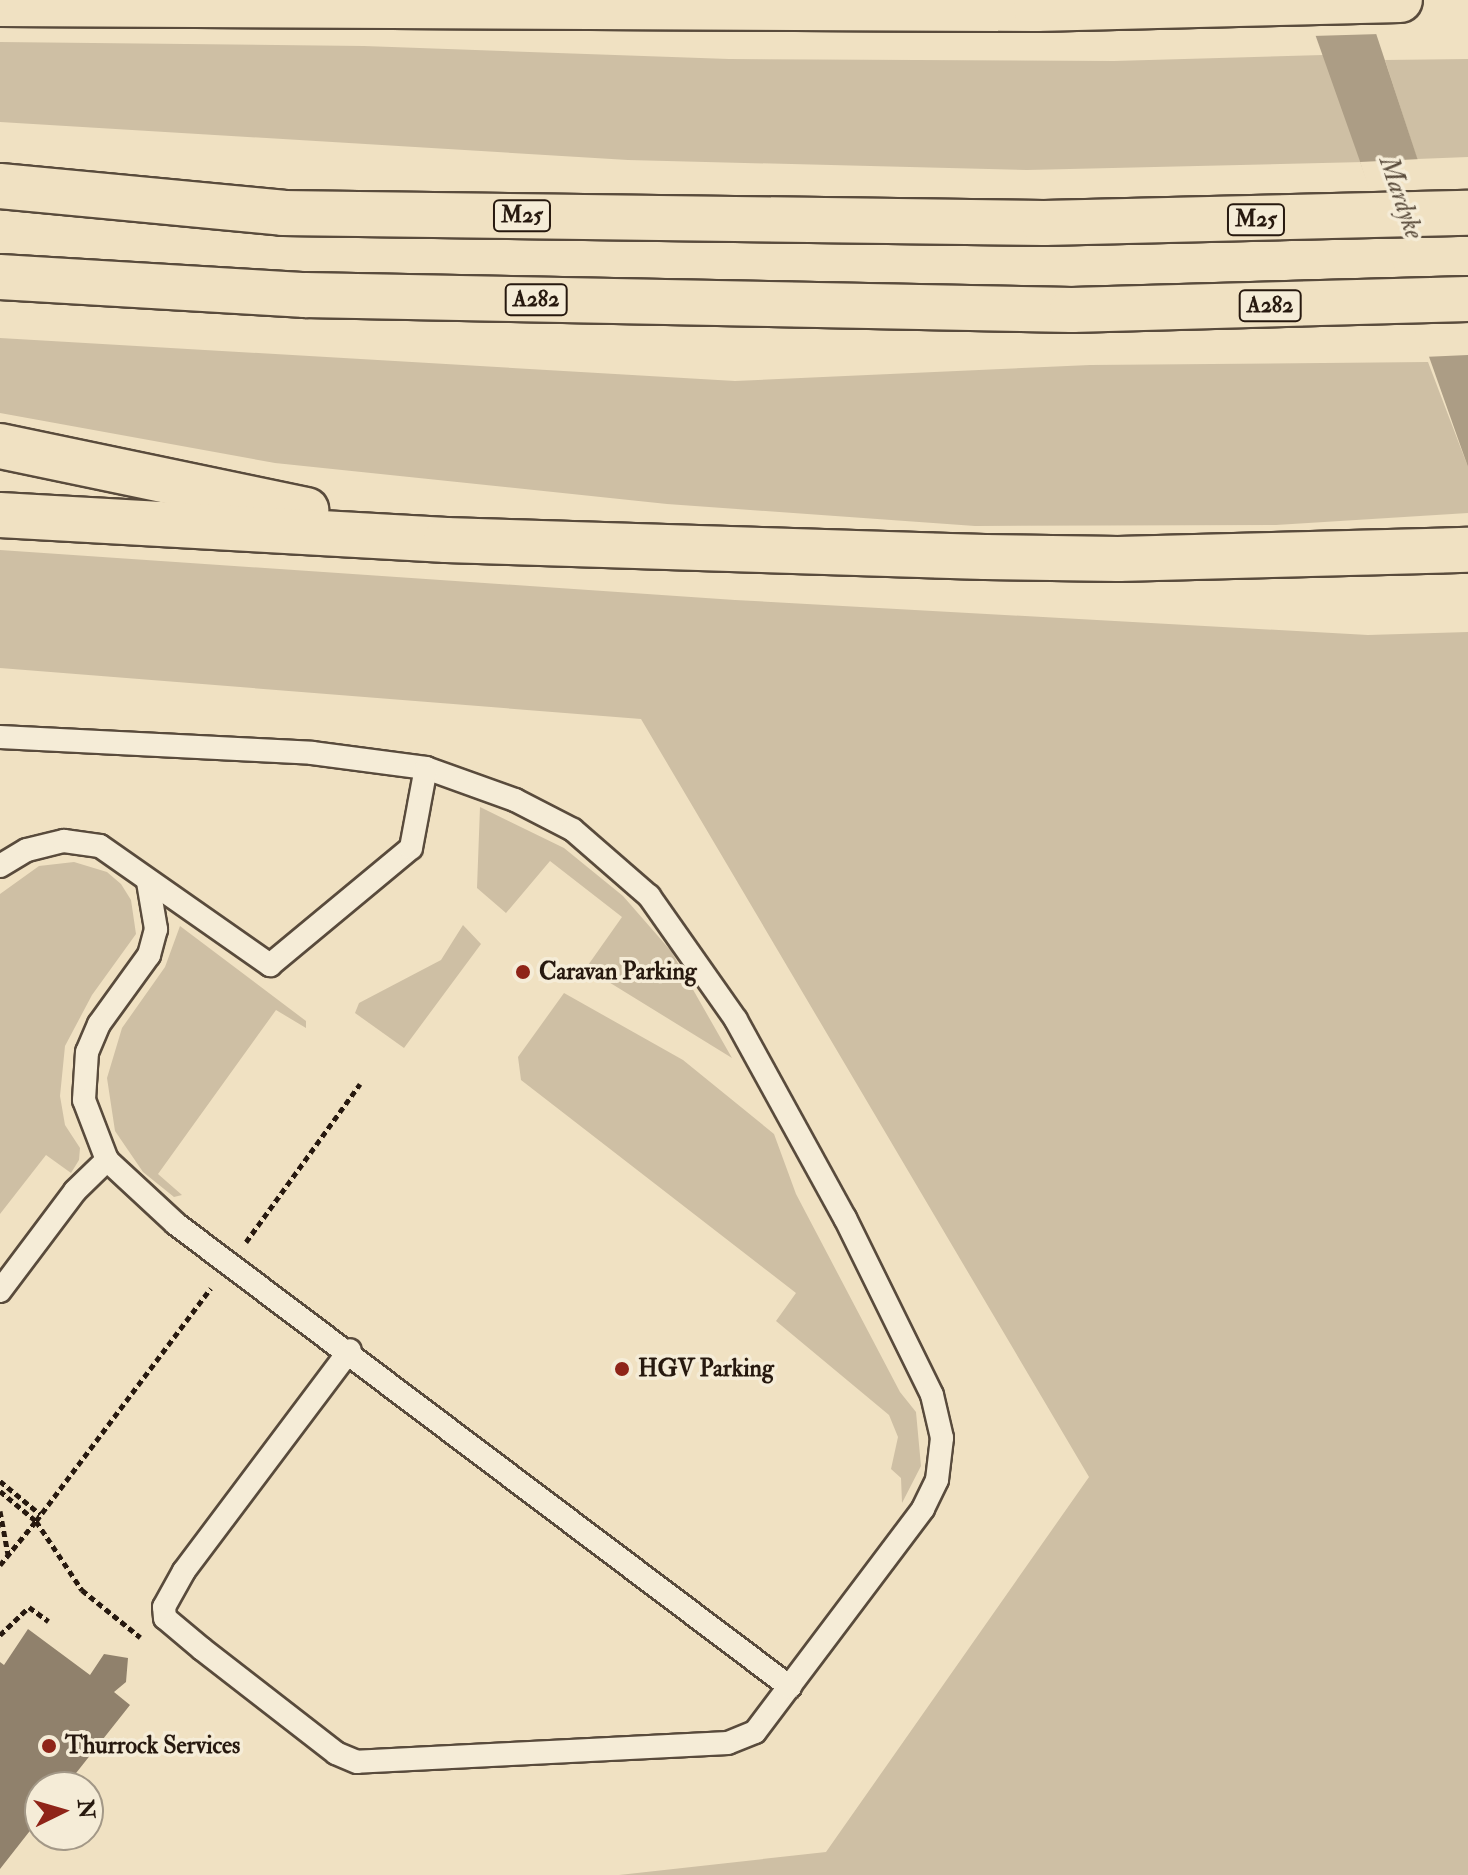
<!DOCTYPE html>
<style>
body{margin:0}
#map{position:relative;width:1468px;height:1875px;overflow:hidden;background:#f0e1c2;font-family:"IM FELL Double Pica",serif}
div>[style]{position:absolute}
.green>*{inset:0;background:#cebfa4}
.water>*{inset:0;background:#ac9d85}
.pier>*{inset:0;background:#f0e1c2}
.building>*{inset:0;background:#90816c}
.path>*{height:5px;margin-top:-2.5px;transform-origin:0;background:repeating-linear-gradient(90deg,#27190f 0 6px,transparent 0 10px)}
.roads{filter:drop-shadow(2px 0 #594b3c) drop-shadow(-2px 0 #594b3c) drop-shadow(0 2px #594b3c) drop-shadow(0 -2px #594b3c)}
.service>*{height:22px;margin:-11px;padding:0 11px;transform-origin:11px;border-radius:11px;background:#f5ecd7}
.trunk>*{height:44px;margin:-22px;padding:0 22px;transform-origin:22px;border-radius:22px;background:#f0e1c2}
.motorway>*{height:44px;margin:-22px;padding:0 22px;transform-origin:22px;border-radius:22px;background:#f0e1c2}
.dots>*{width:22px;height:22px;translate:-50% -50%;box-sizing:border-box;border:4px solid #f5ecd7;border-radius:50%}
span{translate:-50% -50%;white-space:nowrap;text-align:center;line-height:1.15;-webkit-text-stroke:7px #f5ecd7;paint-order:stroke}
.shield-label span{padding:2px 6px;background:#f5ecd7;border:2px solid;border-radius:6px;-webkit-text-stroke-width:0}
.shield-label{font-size:22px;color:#27190f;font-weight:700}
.poi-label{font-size:24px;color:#27190f;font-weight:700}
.left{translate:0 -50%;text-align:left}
.water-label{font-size:26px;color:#5c4e3e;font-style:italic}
.north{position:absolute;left:24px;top:1771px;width:80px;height:80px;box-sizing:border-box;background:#f5ecd7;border:2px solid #a39887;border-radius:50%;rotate:85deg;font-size:22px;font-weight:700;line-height:32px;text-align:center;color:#27190f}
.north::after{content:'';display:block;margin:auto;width:28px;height:36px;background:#8f2418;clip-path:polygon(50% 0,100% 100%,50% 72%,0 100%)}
</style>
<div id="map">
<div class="green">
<i style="clip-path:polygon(0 42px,364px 46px,729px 59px,1114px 61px,1323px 55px,1364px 162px,1027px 170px,628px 160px,0 122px)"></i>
<i style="clip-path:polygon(1468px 59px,1468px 157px,1417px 159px,1385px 60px)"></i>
<i style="clip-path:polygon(0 338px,735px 381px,1090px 365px,1428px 362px,1468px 467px,1468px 513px,1276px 525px,975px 526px,667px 504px,275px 463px,0 413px)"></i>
<i style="clip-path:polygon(0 550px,735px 600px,1368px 635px,1468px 632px,1468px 1875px,619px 1875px,826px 1852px,1089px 1477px,641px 719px,0 668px)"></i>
<i style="clip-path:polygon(480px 807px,564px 848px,623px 896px,671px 951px,732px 1058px,586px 968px,622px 917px,550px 861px,506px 913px,477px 888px)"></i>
<i style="clip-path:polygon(74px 862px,107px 872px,121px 884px,131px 900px,136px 934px,92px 995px,65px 1046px,60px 1096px,65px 1125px,80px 1148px,79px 1160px,71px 1173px,46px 1155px,0 1214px,0 894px,39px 866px)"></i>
<i style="clip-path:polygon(463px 925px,481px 944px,404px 1048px,355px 1013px,359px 1003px,441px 960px)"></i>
<i style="clip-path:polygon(180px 926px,306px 1021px,306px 1028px,276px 1010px,158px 1174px,182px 1195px,174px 1197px,143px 1172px,115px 1131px,107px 1078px,122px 1028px,165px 967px)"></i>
<i style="clip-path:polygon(564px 993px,683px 1060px,774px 1134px,796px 1194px,900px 1392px,916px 1412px,921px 1466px,902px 1503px,901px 1478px,891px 1469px,898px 1437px,889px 1415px,776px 1321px,796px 1293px,521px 1080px,518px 1057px)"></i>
</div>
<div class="water">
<i style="clip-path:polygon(1303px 0,1365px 0,1468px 312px,1468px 467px)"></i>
</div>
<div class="pier">
<i style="clip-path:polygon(1299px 0,1369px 0,1380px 34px,1312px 36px)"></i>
<i style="clip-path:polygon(1421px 159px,1468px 300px,1468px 355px,1423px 357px,1360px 162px)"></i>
</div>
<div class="building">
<i style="clip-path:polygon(28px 1629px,90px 1675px,104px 1654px,128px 1658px,126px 1682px,114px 1692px,130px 1705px,65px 1787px,40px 1787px,40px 1818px,0 1869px,0 1662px,4px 1665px)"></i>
</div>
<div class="path">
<i style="left:246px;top:1242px;width:195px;rotate:-54.2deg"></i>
<i style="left:0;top:1481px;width:52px;rotate:39.5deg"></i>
<i style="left:0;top:1491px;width:47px;rotate:39.8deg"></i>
<i style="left:36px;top:1521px;width:291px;rotate:-53.1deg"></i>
<i style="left:0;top:1511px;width:44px;rotate:79.5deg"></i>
<i style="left:0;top:1565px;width:57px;rotate:-50.7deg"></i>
<i style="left:36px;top:1521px;width:83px;rotate:56.3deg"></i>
<i style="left:82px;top:1590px;width:75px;rotate:39deg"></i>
<i style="left:0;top:1635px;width:40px;rotate:-44deg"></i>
<i style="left:29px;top:1607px;width:24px;rotate:36deg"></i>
</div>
<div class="roads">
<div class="service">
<i style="left:0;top:737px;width:312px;rotate:2.9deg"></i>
<i style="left:312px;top:753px;width:115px;rotate:7.5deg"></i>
<i style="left:426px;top:768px;width:95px;rotate:19.8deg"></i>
<i style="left:515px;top:800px;width:65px;rotate:27.3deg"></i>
<i style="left:573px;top:830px;width:101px;rotate:41deg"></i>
<i style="left:649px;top:896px;width:151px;rotate:54.9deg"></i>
<i style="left:736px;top:1020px;width:226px;rotate:61.2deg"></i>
<i style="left:845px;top:1218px;width:197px;rotate:63.8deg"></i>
<i style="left:932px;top:1395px;width:44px;rotate:76.9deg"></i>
<i style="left:942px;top:1438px;width:42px;rotate:96.8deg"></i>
<i style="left:937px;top:1480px;width:32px;rotate:116deg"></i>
<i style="left:923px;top:1509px;width:279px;rotate:127deg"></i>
<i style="left:755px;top:1732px;width:29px;rotate:158deg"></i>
<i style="left:728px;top:1743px;width:371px;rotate:177.1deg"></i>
<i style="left:357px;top:1762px;width:23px;rotate:-157deg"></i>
<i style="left:336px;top:1753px;width:170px;rotate:-142.2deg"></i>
<i style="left:202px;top:1649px;width:48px;rotate:-140deg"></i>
<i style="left:165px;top:1618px;width:11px;rotate:-95deg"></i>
<i style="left:164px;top:1607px;width:41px;rotate:-60.9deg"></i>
<i style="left:184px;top:1571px;width:276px;rotate:-53.1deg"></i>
<i style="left:0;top:866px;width:31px;rotate:-31deg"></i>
<i style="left:27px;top:850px;width:38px;rotate:-14deg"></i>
<i style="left:64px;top:841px;width:36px;rotate:8deg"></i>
<i style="left:100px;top:846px;width:208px;rotate:35deg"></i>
<i style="left:270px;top:965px;width:183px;rotate:-39.7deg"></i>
<i style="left:411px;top:848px;width:81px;rotate:-79.4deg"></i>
<i style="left:148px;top:882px;width:48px;rotate:80.3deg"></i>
<i style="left:156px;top:929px;width:27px;rotate:105deg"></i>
<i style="left:149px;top:955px;width:85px;rotate:125.9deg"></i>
<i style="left:99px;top:1024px;width:30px;rotate:113deg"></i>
<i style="left:87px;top:1052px;width:48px;rotate:93.6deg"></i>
<i style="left:84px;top:1100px;width:64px;rotate:69deg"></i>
<i style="left:107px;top:1160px;width:94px;rotate:42.8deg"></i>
<i style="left:176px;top:1224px;width:769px;rotate:37.02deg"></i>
<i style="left:0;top:1291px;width:125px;rotate:-53.1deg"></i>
<i style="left:75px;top:1191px;width:45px;rotate:-44.1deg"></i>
</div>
<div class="trunk">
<i style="left:0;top:4px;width:1036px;rotate:0.28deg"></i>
<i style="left:1036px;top:9px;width:364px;rotate:-1.4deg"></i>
<i style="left:0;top:277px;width:306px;rotate:3.4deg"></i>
<i style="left:305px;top:295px;width:767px;rotate:1.12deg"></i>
<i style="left:1072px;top:310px;width:396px;rotate:-1.6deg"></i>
<i style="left:0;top:446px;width:313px;rotate:11.8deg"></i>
<i style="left:0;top:515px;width:447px;rotate:3.2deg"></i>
<i style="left:446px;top:540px;width:539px;rotate:1.81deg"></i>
<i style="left:985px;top:557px;width:133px;rotate:0.9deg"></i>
<i style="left:1118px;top:559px;width:350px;rotate:-1.5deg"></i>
</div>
<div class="motorway">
<i style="left:0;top:186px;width:284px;rotate:5.4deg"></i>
<i style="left:283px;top:213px;width:761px;rotate:0.75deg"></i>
<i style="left:1044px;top:223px;width:424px;rotate:-1.4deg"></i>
</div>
</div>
<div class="dots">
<i style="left:523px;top:972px;background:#8f2418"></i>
<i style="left:622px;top:1369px;background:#8f2418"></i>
<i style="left:49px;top:1746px;background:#8f2418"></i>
</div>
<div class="shield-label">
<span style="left:522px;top:216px">M25</span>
<span style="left:1256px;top:220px">M25</span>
<span style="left:536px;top:300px">A282</span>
<span style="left:1270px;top:306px">A282</span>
</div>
<div class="poi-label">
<span class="left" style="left:539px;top:972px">Caravan Parking</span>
<span class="left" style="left:638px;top:1369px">HGV Parking</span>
<span class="left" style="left:65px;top:1746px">Thurrock Services</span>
</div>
<div class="water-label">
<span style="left:1400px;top:198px;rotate:71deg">Mardyke</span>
</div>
<div class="north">N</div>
</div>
